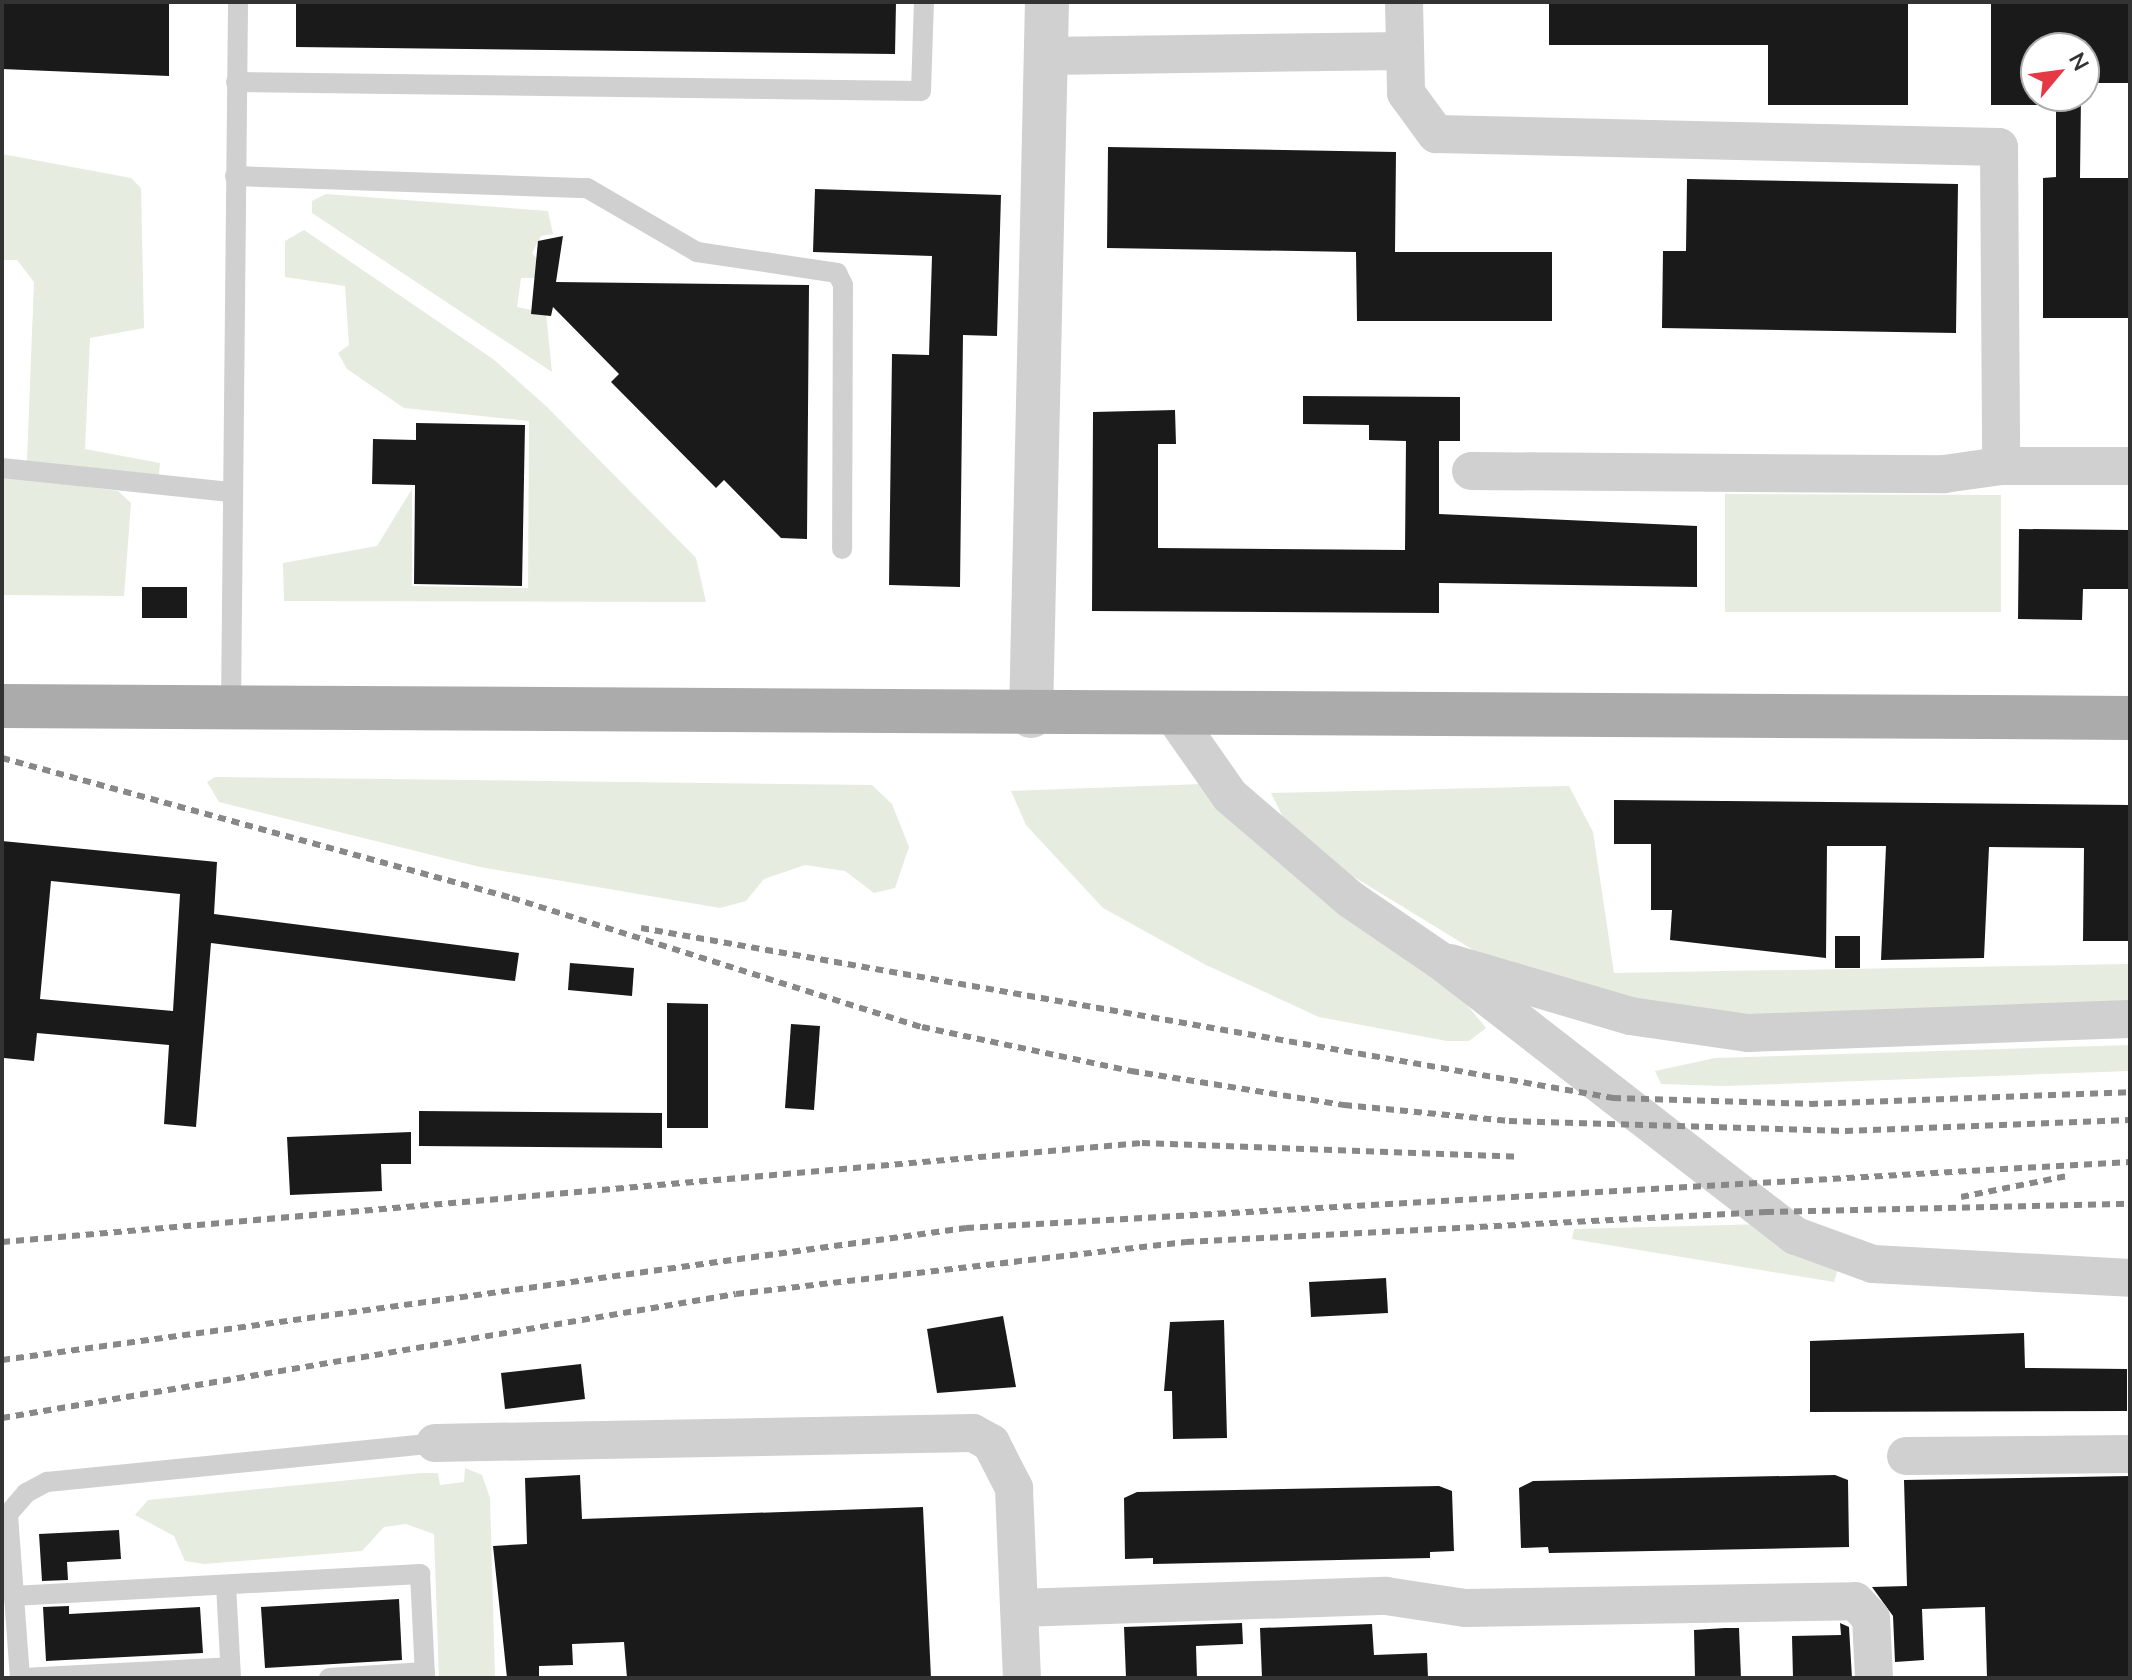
<!DOCTYPE html>
<style>
body{margin:0}
#map{position:relative;width:2132px;height:1680px;overflow:hidden;background:#fff;font-family:Mulish,sans-serif}
div>[style]{position:absolute}
.green>*{inset:0;background:#e6ecdf}
.building>*{inset:0;background:#1a1a1a}
.service>*{height:20px;margin:-10px;padding:0 10px;transform-origin:10px;border-radius:10px;background:#d0d0d0}
.minor>*{height:38px;margin:-19px;padding:0 19px;transform-origin:19px;border-radius:19px;background:#d0d0d0}
.tertiary>*{height:44px;margin:-22px;padding:0 22px;transform-origin:22px;border-radius:22px;background:#d0d0d0}
.primary>*{height:44px;margin:-22px;padding:0 22px;transform-origin:22px;border-radius:22px;background:#ababab}
.rail>*{height:6px;margin-top:-3px;transform-origin:0;background:repeating-linear-gradient(90deg,#888 0 8px,transparent 0 14px)}
span{translate:-50% -50%;white-space:nowrap;text-align:center;line-height:1.15;-webkit-text-stroke:8px #fff;paint-order:stroke}
.frame{position:absolute;inset:0;border:4px solid #333;pointer-events:none}
.north{position:absolute;left:2020px;top:32px;width:80px;height:80px;box-sizing:border-box;background:#fff;border:2px solid #adadad;border-radius:50%;rotate:61deg;font-size:22px;font-weight:700;line-height:32px;text-align:center;color:#333}
.north::after{content:'';display:block;margin:auto;width:28px;height:36px;background:#e63946;clip-path:polygon(50% 0,100% 100%,50% 72%,0 100%)}
</style>
<div id="map">
<div class="green">
<i style="clip-path:polygon(2px 154px,131px 178px,141px 188px,144px 328px,90px 338px,85px 449px,160px 463px,159px 475px,27px 461px,34px 282px,17px 260px,2px 260px)"></i>
<i style="clip-path:polygon(326px 194px,548px 211px,553px 234px,541px 236px,532px 253px,543px 266px,539px 278px,521px 278px,517px 307px,546px 313px,552px 372px,312px 213px,312px 201px)"></i>
<i style="clip-path:polygon(304px 230px,493px 359px,546px 406px,696px 558px,706px 602px,284px 601px,283px 563px,377px 546px,412px 489px,412px 586px,528px 588px,529px 421px,404px 408px,347px 369px,338px 353px,349px 345px,345px 286px,285px 277px,285px 241px)"></i>
<i style="clip-path:polygon(2px 476px,118px 491px,131px 503px,124px 596px,2px 595px)"></i>
<i style="clip-path:polygon(1725px 494px,2001px 495px,2001px 612px,1725px 612px)"></i>
<i style="clip-path:polygon(215px 777px,872px 785px,892px 804px,909px 847px,895px 888px,874px 893px,845px 871px,805px 865px,764px 879px,746px 901px,720px 908px,480px 867px,219px 802px,207px 782px)"></i>
<i style="clip-path:polygon(1202px 784px,1452px 987px,1486px 1028px,1469px 1041px,1447px 1041px,1319px 1017px,1206px 965px,1103px 908px,1026px 825px,1011px 791px)"></i>
<i style="clip-path:polygon(1569px 786px,1593px 832px,1614px 973px,2130px 964px,2130px 1007px,1703px 1018px,1493px 962px,1341px 869px,1287px 825px,1271px 793px)"></i>
<i style="clip-path:polygon(2130px 1045px,2130px 1071px,1724px 1086px,1661px 1084px,1655px 1071px,1715px 1058px)"></i>
<i style="clip-path:polygon(1765px 1224px,1838px 1268px,1834px 1282px,1572px 1239px,1574px 1229px)"></i>
<i style="clip-path:polygon(465px 1468px,482px 1475px,490px 1498px,495px 1678px,439px 1678px,434px 1534px,406px 1524px,384px 1527px,362px 1551px,204px 1564px,185px 1561px,174px 1536px,135px 1515px,148px 1500px,421px 1473px,438px 1473px,440px 1485px,464px 1482px)"></i>
</div>
<div class="building">
<i style="clip-path:polygon(2px 2px,169px 2px,169px 76px,2px 69px)"></i>
<i style="clip-path:polygon(296px 2px,896px 2px,895px 54px,296px 47px)"></i>
<i style="clip-path:polygon(1549px 2px,1908px 2px,1908px 105px,1768px 105px,1768px 45px,1549px 45px)"></i>
<i style="clip-path:polygon(1991px 2px,2130px 2px,2130px 83px,2084px 83px,2084px 48px,2036px 48px,2036px 96px,2081px 96px,2080px 178px,2130px 178px,2130px 318px,2043px 318px,2043px 178px,2056px 177px,2056px 105px,1991px 105px)"></i>
<i style="clip-path:polygon(1108px 147px,1396px 152px,1395px 252px,1552px 252px,1552px 321px,1357px 321px,1356px 252px,1107px 248px)"></i>
<i style="clip-path:polygon(1687px 179px,1958px 184px,1956px 333px,1662px 328px,1663px 251px,1686px 251px)"></i>
<i style="clip-path:polygon(815px 189px,1001px 195px,997px 336px,963px 335px,960px 587px,889px 585px,892px 354px,929px 355px,932px 256px,813px 252px)"></i>
<i style="clip-path:polygon(563px 236px,556px 282px,809px 285px,807px 539px,781px 538px,724px 480px,716px 488px,611px 382px,619px 374px,553px 307px,551px 316px,531px 314px,538px 241px)"></i>
<i style="clip-path:polygon(1303px 396px,1460px 397px,1460px 441px,1439px 441px,1439px 514px,1697px 526px,1697px 587px,1439px 583px,1439px 613px,1092px 611px,1093px 412px,1175px 410px,1176px 444px,1158px 444px,1158px 548px,1405px 550px,1406px 441px,1369px 440px,1369px 425px,1303px 424px)"></i>
<i style="clip-path:polygon(416px 423px,525px 425px,522px 586px,414px 584px,415px 485px,372px 484px,373px 439px,416px 440px)"></i>
<i style="clip-path:polygon(2019px 529px,2130px 530px,2130px 589px,2083px 589px,2082px 620px,2018px 619px)"></i>
<i style="clip-path:polygon(142px 587px,187px 587px,187px 618px,142px 618px)"></i>
<i style="clip-path:polygon(1614px 800px,2130px 805px,2130px 941px,2083px 941px,2084px 848px,1989px 847px,1984px 958px,1881px 960px,1886px 846px,1827px 846px,1826px 958px,1670px 940px,1672px 910px,1651px 910px,1651px 844px,1614px 844px)"></i>
<i style="clip-path:polygon(evenodd,2px 841px,217px 862px,214px 914px,519px 953px,515px 981px,211px 943px,196px 1127px,164px 1124px,169px 1045px,37px 1033px,34px 1061px,4px 1058px,2px 841px,51px 881px,180px 894px,173px 1011px,40px 999px,51px 881px)"></i>
<i style="clip-path:polygon(1835px 936px,1860px 936px,1860px 968px,1835px 968px)"></i>
<i style="clip-path:polygon(570px 963px,634px 968px,632px 996px,568px 990px)"></i>
<i style="clip-path:polygon(667px 1003px,708px 1004px,708px 1128px,667px 1128px)"></i>
<i style="clip-path:polygon(791px 1024px,820px 1026px,814px 1110px,785px 1108px)"></i>
<i style="clip-path:polygon(419px 1111px,662px 1113px,662px 1148px,419px 1146px)"></i>
<i style="clip-path:polygon(411px 1132px,411px 1164px,381px 1164px,382px 1191px,290px 1195px,287px 1137px)"></i>
<i style="clip-path:polygon(1386px 1278px,1388px 1313px,1311px 1317px,1309px 1282px)"></i>
<i style="clip-path:polygon(1003px 1316px,1016px 1387px,937px 1393px,927px 1329px)"></i>
<i style="clip-path:polygon(1224px 1320px,1227px 1438px,1173px 1439px,1172px 1391px,1164px 1391px,1170px 1322px)"></i>
<i style="clip-path:polygon(2024px 1333px,2025px 1368px,2127px 1369px,2127px 1411px,1810px 1412px,1810px 1341px)"></i>
<i style="clip-path:polygon(581px 1364px,585px 1399px,505px 1409px,501px 1373px)"></i>
<i style="clip-path:polygon(580px 1475px,582px 1519px,923px 1507px,931px 1678px,627px 1678px,624px 1642px,572px 1644px,573px 1665px,539px 1666px,539px 1678px,507px 1678px,493px 1546px,527px 1544px,525px 1478px)"></i>
<i style="clip-path:polygon(1835px 1475px,1848px 1480px,1849px 1547px,1549px 1553px,1548px 1547px,1521px 1548px,1519px 1488px,1533px 1481px)"></i>
<i style="clip-path:polygon(2130px 1476px,2130px 1678px,1987px 1678px,1985px 1607px,1922px 1609px,1924px 1660px,1895px 1662px,1893px 1616px,1872px 1587px,1907px 1586px,1904px 1480px)"></i>
<i style="clip-path:polygon(1439px 1486px,1452px 1491px,1454px 1551px,1430px 1552px,1430px 1558px,1153px 1564px,1153px 1558px,1125px 1559px,1124px 1498px,1137px 1492px)"></i>
<i style="clip-path:polygon(119px 1530px,121px 1559px,67px 1562px,68px 1580px,42px 1581px,39px 1534px)"></i>
<i style="clip-path:polygon(399px 1599px,402px 1660px,265px 1668px,261px 1607px)"></i>
<i style="clip-path:polygon(69px 1606px,69px 1614px,200px 1607px,203px 1653px,46px 1661px,43px 1607px)"></i>
<i style="clip-path:polygon(1242px 1623px,1243px 1644px,1196px 1646px,1197px 1678px,1126px 1678px,1124px 1627px)"></i>
<i style="clip-path:polygon(1840px 1623px,1849px 1627px,1852px 1678px,1793px 1678px,1792px 1636px,1841px 1635px)"></i>
<i style="clip-path:polygon(1372px 1624px,1374px 1655px,1427px 1653px,1428px 1678px,1262px 1678px,1260px 1628px)"></i>
<i style="clip-path:polygon(1725px 1628px,1739px 1628px,1741px 1678px,1695px 1678px,1694px 1630px)"></i>
</div>
<div class="service">
<i style="left:236px;top:82px;width:685px;rotate:0.75deg"></i>
<i style="left:921px;top:91px;width:89px;rotate:-88.1deg"></i>
<i style="left:235px;top:176px;width:352px;rotate:2deg"></i>
<i style="left:587px;top:188px;width:127px;rotate:30.2deg"></i>
<i style="left:697px;top:252px;width:142px;rotate:8.5deg"></i>
<i style="left:837px;top:273px;width:13px;rotate:63deg"></i>
<i style="left:843px;top:285px;width:264px;rotate:90.2deg"></i>
<i style="left:2px;top:468px;width:229px;rotate:6deg"></i>
<i style="left:231px;top:708px;width:706px;rotate:-89.43deg"></i>
<i style="left:226px;top:1585px;width:93px;rotate:86.9deg"></i>
<i style="left:13px;top:1596px;width:408px;rotate:-3.1deg"></i>
<i style="left:420px;top:1574px;width:104px;rotate:87.2deg"></i>
<i style="left:20px;top:1678px;width:164px;rotate:-94.2deg"></i>
<i style="left:8px;top:1514px;width:28px;rotate:-49deg"></i>
<i style="left:26px;top:1493px;width:24px;rotate:-28deg"></i>
<i style="left:47px;top:1482px;width:390px;rotate:-5.7deg"></i>
<i style="left:23px;top:1678px;width:207px;rotate:-3deg"></i>
<i style="left:329px;top:1678px;width:96px;rotate:-3.6deg"></i>
</div>
<div class="minor">
<i style="left:1404px;top:2px;width:91px;rotate:88.7deg"></i>
<i style="left:1406px;top:93px;width:51px;rotate:53.8deg"></i>
<i style="left:1436px;top:134px;width:563px;rotate:1.32deg"></i>
<i style="left:1999px;top:147px;width:319px;rotate:89.6deg"></i>
<i style="left:2001px;top:466px;width:129px"></i>
<i style="left:1046px;top:56px;width:358px;rotate:-0.8deg"></i>
<i style="left:1471px;top:471px;width:473px;rotate:0.4deg"></i>
<i style="left:1944px;top:474px;width:58px;rotate:-8deg"></i>
<i style="left:1174px;top:716px;width:98px;rotate:55deg"></i>
<i style="left:1230px;top:796px;width:158px;rotate:40.6deg"></i>
<i style="left:1350px;top:899px;width:110px;rotate:34.3deg"></i>
<i style="left:1441px;top:961px;width:449px;rotate:37.8deg"></i>
<i style="left:1796px;top:1236px;width:82px;rotate:20deg"></i>
<i style="left:1873px;top:1264px;width:257px;rotate:3.1deg"></i>
<i style="left:1450px;top:963px;width:188px;rotate:16.4deg"></i>
<i style="left:1630px;top:1016px;width:119px;rotate:8.2deg"></i>
<i style="left:1748px;top:1033px;width:382px;rotate:-2.1deg"></i>
<i style="left:435px;top:1443px;width:538px;rotate:-1.06deg"></i>
<i style="left:973px;top:1433px;width:21px;rotate:29deg"></i>
<i style="left:991px;top:1443px;width:51px;rotate:62.9deg"></i>
<i style="left:1014px;top:1488px;width:190px;rotate:87.6deg"></i>
<i style="left:1906px;top:1456px;width:224px;rotate:-0.5deg"></i>
<i style="left:1019px;top:1608px;width:367px;rotate:-1.9deg"></i>
<i style="left:1386px;top:1596px;width:80px;rotate:8.6deg"></i>
<i style="left:1465px;top:1608px;width:390px;rotate:-1deg"></i>
<i style="left:1855px;top:1601px;width:23px;rotate:47deg"></i>
<i style="left:1871px;top:1618px;width:60px;rotate:87.1deg"></i>
</div>
<div class="tertiary">
<i style="left:1031px;top:716px;width:714px;rotate:-88.72deg"></i>
</div>
<div class="primary">
<i style="left:2px;top:706px;width:2128px;rotate:0.32deg"></i>
</div>
<div class="rail">
<i style="left:2px;top:758px;width:529px;rotate:15.35deg"></i>
<i style="left:512px;top:898px;width:430px;rotate:17.5deg"></i>
<i style="left:922px;top:1027px;width:214px;rotate:11.9deg"></i>
<i style="left:1131px;top:1071px;width:216px;rotate:9.1deg"></i>
<i style="left:1344px;top:1105px;width:166px;rotate:5.5deg"></i>
<i style="left:1509px;top:1121px;width:336px;rotate:1.7deg"></i>
<i style="left:1845px;top:1131px;width:285px;rotate:-2.2deg"></i>
<i style="left:641px;top:928px;width:987px;rotate:9.92deg"></i>
<i style="left:1613px;top:1098px;width:197px;rotate:1.7deg"></i>
<i style="left:1810px;top:1104px;width:320px;rotate:-2.1deg"></i>
<i style="left:1961px;top:1197px;width:108px;rotate:-11.2deg"></i>
<i style="left:2px;top:1242px;width:1144px;rotate:-4.96deg"></i>
<i style="left:1142px;top:1143px;width:377px;rotate:2.1deg"></i>
<i style="left:2px;top:1360px;width:973px;rotate:-7.8deg"></i>
<i style="left:966px;top:1228px;width:1166px;rotate:-3.25deg"></i>
<i style="left:2px;top:1418px;width:744px;rotate:-9.59deg"></i>
<i style="left:736px;top:1294px;width:453px;rotate:-6.6deg"></i>
<i style="left:1186px;top:1242px;width:581px;rotate:-2.96deg"></i>
<i style="left:1766px;top:1212px;width:364px;rotate:-1.3deg"></i>
</div>
<div class="frame"></div>
<div class="north">N</div>
</div>
